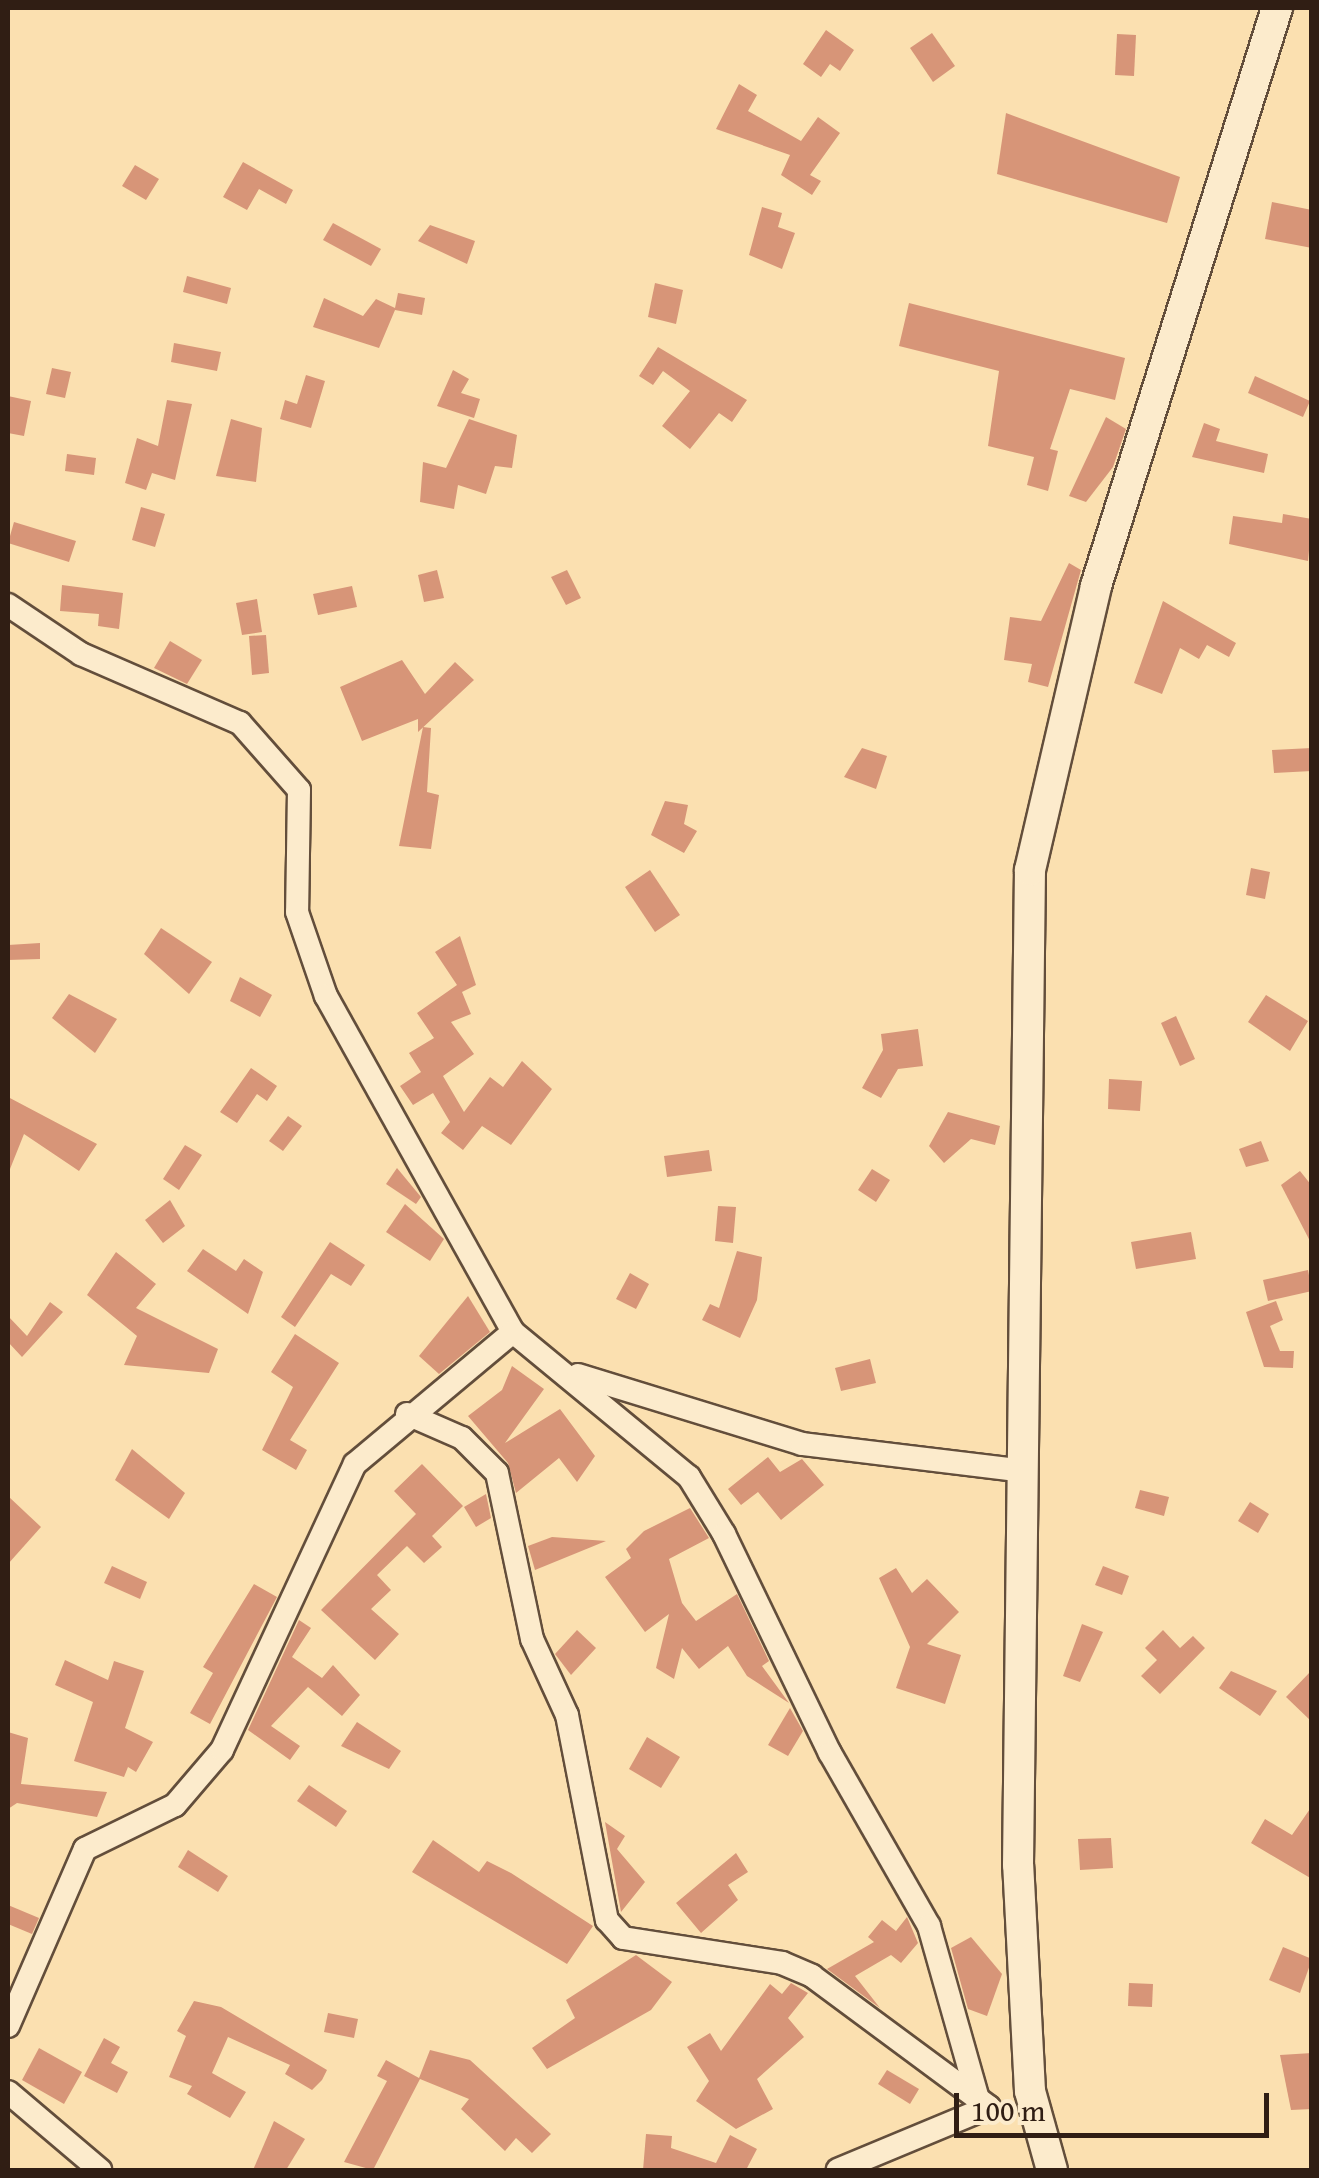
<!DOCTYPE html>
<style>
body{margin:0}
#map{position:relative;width:1319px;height:2178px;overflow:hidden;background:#fbe0b0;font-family:"Gentium Book Plus",serif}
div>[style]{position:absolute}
.building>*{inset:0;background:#d79578}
.roads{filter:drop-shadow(2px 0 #634e3b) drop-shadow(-2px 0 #634e3b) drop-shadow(0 2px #634e3b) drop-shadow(0 -2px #634e3b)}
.minor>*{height:22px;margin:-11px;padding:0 11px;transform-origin:11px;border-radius:11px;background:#fcebcc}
.secondary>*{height:30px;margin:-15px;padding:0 15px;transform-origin:15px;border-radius:15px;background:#fcebcc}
span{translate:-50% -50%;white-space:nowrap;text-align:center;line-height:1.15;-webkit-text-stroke:8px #fcebcc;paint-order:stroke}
.frame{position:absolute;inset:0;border:10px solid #301e14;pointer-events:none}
.scale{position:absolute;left:954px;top:2093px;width:315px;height:45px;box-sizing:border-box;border:5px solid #301e14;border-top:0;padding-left:12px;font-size:30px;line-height:35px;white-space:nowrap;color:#301e14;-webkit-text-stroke:8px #fcebcc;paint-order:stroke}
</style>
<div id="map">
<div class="building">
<i style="clip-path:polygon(826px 30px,854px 50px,840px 71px,830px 64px,821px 77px,803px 64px)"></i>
<i style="clip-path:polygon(932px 33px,955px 66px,933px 82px,910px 48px)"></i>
<i style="clip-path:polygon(1117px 34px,1136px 35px,1134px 76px,1115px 75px)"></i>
<i style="clip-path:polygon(739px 84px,757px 95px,748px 111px,801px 141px,818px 117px,840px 133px,810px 175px,821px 181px,812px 195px,781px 175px,790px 155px,716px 129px)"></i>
<i style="clip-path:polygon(1006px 113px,1180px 177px,1167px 223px,997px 174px)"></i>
<i style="clip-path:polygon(243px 162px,293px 190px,286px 204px,259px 189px,247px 210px,223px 197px)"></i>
<i style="clip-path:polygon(135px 165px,159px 179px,146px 200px,122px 186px)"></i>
<i style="clip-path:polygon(1272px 202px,1312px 210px,1312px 248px,1265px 239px)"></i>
<i style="clip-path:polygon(762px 207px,782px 213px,778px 227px,795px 233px,782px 269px,749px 255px)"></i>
<i style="clip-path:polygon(333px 223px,381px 249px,371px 266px,323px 240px)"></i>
<i style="clip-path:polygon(430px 225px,475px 241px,467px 264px,418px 241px)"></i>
<i style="clip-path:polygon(187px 276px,231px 288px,227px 304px,183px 292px)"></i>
<i style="clip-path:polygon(655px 283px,683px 290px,676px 324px,648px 317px)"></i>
<i style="clip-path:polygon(398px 293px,425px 298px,422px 315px,395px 310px,379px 348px,313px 327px,324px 298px,363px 316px,376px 299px,395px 308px)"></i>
<i style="clip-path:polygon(909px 303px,1125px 358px,1115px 400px,1070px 389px,1050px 449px,1058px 451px,1048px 491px,1027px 485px,1034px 457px,988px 446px,999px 371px,899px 346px)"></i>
<i style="clip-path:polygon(174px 343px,221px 352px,217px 371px,171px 362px)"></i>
<i style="clip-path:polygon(658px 347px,747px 400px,732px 422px,719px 413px,690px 449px,662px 426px,690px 391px,663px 371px,653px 385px,639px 376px)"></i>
<i style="clip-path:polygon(52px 368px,71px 372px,65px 398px,46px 394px)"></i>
<i style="clip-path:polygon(453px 370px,469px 379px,461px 393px,480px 399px,474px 418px,437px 406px)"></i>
<i style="clip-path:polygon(306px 375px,325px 381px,311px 428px,280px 419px,285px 400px,297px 404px)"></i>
<i style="clip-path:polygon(1255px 376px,1310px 401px,1303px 417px,1248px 393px)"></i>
<i style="clip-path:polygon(8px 396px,31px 401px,24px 436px,8px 433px)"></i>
<i style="clip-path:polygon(167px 400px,192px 404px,175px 480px,152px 473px,146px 490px,125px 483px,137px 438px,158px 446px)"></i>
<i style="clip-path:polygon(1106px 417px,1126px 429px,1113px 467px,1086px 502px,1069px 496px)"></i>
<i style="clip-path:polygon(231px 419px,262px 428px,256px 482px,216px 476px)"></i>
<i style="clip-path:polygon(469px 419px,517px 435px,512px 468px,495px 466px,486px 494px,458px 485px,454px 509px,420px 502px,423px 462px,446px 468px)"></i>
<i style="clip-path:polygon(1204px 423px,1220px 429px,1216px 441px,1268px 454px,1264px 473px,1192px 457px)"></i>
<i style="clip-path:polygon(67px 454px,96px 458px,94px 475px,65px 471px)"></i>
<i style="clip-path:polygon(141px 507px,165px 514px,155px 547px,132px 540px)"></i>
<i style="clip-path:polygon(1283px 514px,1312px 519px,1308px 561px,1229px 544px,1233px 516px,1282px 523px)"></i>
<i style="clip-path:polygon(14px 522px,76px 541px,69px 562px,8px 543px)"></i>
<i style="clip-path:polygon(1069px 563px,1081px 570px,1048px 687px,1028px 682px,1032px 664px,1004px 660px,1010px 617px,1041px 621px)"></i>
<i style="clip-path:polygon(437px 570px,444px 598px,424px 602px,418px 575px)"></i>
<i style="clip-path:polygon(567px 570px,581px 598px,566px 605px,551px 577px)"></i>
<i style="clip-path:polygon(62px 585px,123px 593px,119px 629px,98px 626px,99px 614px,60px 611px)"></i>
<i style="clip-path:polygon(352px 586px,357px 607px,318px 615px,313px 594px)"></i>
<i style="clip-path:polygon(257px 599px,262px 632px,242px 635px,236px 603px)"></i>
<i style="clip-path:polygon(1163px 601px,1236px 643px,1229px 657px,1207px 645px,1199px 659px,1180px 648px,1162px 694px,1134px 683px)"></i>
<i style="clip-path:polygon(266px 635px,269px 673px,252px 675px,249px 636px)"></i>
<i style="clip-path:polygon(170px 641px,202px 660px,187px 684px,154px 668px)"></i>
<i style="clip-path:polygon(402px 660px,425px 694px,455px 662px,474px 680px,418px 732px,418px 719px,362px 741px,340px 687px)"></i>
<i style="clip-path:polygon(423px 727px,431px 728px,427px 792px,439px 795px,431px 849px,399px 846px)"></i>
<i style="clip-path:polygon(862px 748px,887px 756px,876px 789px,844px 777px)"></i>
<i style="clip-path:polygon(1312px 748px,1312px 771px,1274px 773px,1272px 750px)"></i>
<i style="clip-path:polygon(665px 801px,688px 805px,684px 824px,697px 831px,684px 853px,651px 835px)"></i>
<i style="clip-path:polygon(1251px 868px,1270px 872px,1265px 899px,1246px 895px)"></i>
<i style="clip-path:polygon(650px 870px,680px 915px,655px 932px,625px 887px)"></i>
<i style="clip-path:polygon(161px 928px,212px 962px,189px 994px,144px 954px)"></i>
<i style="clip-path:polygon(460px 936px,476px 985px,462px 992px,471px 1014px,451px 1022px,474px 1054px,443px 1076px,464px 1112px,490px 1077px,503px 1087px,522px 1061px,552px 1089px,511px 1145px,482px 1126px,463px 1150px,441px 1133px,450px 1122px,433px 1093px,413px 1105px,400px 1086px,421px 1072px,409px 1053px,434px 1038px,417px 1013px,457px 985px,435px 952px)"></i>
<i style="clip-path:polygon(40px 943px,40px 959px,8px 960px,8px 945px)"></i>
<i style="clip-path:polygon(240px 977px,272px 995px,260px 1017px,230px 1001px)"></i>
<i style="clip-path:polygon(69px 994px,117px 1019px,95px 1053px,52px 1018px)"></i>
<i style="clip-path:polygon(1266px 995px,1308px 1021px,1290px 1051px,1248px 1022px)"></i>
<i style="clip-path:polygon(1176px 1016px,1195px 1059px,1180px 1066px,1161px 1023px)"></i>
<i style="clip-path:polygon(918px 1029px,923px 1066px,898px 1069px,881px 1098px,862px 1088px,883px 1050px,881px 1034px)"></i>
<i style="clip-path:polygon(251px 1068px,277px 1086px,267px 1101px,257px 1094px,237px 1123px,220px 1112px)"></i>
<i style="clip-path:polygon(1109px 1079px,1142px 1081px,1140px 1111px,1108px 1109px)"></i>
<i style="clip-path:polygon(8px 1097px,97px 1144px,79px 1171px,24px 1134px,8px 1174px)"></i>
<i style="clip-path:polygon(948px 1112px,1000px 1126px,995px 1145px,971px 1139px,944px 1163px,929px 1146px)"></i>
<i style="clip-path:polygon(288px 1116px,302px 1126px,283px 1151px,269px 1141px)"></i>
<i style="clip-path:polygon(1261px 1141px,1269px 1161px,1246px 1167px,1239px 1149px)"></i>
<i style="clip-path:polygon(185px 1145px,202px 1155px,179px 1190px,163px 1179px)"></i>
<i style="clip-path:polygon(709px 1150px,712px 1171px,667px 1177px,664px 1156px)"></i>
<i style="clip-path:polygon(397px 1168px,421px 1197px,416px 1204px,386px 1184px)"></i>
<i style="clip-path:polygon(872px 1169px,890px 1180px,876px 1202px,858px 1190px)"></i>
<i style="clip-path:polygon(1300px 1171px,1312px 1186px,1312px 1245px,1281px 1185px)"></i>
<i style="clip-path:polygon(170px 1200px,185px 1226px,163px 1243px,145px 1220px)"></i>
<i style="clip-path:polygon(405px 1204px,444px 1239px,430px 1261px,386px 1232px)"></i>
<i style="clip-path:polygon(718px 1206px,736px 1207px,733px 1243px,715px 1241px)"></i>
<i style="clip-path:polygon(1191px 1232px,1196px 1259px,1136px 1269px,1131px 1242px)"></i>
<i style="clip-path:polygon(330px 1242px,365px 1265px,351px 1286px,331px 1274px,295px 1327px,281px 1317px)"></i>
<i style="clip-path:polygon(203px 1249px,236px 1271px,244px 1259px,263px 1272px,248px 1314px,187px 1271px)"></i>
<i style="clip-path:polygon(737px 1251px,762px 1257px,757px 1300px,740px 1338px,702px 1320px,710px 1304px,719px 1308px)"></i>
<i style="clip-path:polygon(116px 1252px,156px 1284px,136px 1308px,218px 1349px,209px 1373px,124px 1365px,137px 1336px,87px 1295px)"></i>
<i style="clip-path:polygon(1308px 1270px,1312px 1291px,1268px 1301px,1263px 1280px)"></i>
<i style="clip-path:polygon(630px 1273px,649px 1284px,636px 1309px,616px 1299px)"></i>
<i style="clip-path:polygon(468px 1296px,490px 1332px,439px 1374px,419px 1356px)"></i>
<i style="clip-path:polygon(1276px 1301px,1283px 1320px,1270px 1326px,1280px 1351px,1294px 1351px,1293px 1368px,1264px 1367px,1246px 1312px)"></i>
<i style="clip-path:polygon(50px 1302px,63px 1312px,22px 1357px,8px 1342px,8px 1316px,27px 1336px)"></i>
<i style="clip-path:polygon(295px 1334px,339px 1363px,290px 1440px,307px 1450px,296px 1470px,262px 1450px,293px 1387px,271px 1372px)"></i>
<i style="clip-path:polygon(870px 1359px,876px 1383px,841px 1391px,835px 1368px)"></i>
<i style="clip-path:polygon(512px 1366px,544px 1389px,505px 1443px,560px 1409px,595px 1456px,577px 1482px,559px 1458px,516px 1493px,508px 1463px,468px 1416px,502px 1390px)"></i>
<i style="clip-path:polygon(132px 1449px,185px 1493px,169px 1519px,115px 1480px)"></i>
<i style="clip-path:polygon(768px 1457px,780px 1472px,802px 1459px,824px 1485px,781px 1520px,758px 1492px,741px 1505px,728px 1489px)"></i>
<i style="clip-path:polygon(422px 1464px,463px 1506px,432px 1536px,442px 1547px,424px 1563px,407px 1546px,377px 1575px,391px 1590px,371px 1609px,399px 1634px,375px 1660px,321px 1610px,416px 1514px,394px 1491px)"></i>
<i style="clip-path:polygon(1140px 1490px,1169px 1497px,1164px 1516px,1135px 1508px)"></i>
<i style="clip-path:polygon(486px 1494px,491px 1518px,476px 1527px,464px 1507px)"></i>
<i style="clip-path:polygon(8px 1496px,41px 1527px,8px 1564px)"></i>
<i style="clip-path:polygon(1250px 1502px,1269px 1514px,1258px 1533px,1238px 1521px)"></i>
<i style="clip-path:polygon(690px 1508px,709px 1538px,669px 1559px,682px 1603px,696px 1621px,737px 1594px,769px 1661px,762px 1666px,789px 1703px,747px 1676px,728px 1646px,699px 1669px,682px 1648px,674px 1679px,656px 1668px,669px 1614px,645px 1632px,605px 1577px,631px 1558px,626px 1549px,644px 1531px)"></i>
<i style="clip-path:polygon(552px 1537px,606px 1541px,535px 1570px,528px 1546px)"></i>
<i style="clip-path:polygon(112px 1566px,147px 1582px,140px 1599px,104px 1583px)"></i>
<i style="clip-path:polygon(1103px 1566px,1129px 1576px,1122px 1595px,1095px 1585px)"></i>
<i style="clip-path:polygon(896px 1568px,912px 1593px,927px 1579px,959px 1612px,927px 1644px,961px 1655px,945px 1704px,896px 1688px,910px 1647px,879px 1578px)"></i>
<i style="clip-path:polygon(254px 1584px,277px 1597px,210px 1724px,190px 1713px,213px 1673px,203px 1667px)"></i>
<i style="clip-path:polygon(299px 1620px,311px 1628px,292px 1657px,322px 1678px,333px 1665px,360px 1695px,342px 1716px,308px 1687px,271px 1726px,300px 1746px,290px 1760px,248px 1730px)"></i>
<i style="clip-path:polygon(1082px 1624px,1103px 1632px,1080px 1682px,1063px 1676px)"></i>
<i style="clip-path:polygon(577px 1630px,596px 1648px,571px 1675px,555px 1654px)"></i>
<i style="clip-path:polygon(1163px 1630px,1180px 1648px,1193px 1636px,1205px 1648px,1160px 1694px,1141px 1676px,1157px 1660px,1145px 1648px)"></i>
<i style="clip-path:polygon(65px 1660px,108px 1680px,114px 1661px,144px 1671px,125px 1728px,153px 1742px,136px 1772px,128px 1767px,124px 1777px,74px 1761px,93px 1702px,55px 1685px)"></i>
<i style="clip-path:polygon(1312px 1670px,1312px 1722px,1286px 1697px)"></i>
<i style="clip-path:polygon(1231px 1671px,1277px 1691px,1260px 1716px,1219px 1688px)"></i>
<i style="clip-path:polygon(790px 1708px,803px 1731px,788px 1756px,768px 1745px)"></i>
<i style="clip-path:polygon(357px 1722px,401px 1751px,389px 1769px,341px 1746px)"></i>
<i style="clip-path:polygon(8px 1732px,28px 1738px,21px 1784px,107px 1792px,97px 1817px,17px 1803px,8px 1809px)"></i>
<i style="clip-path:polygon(647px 1737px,680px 1757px,661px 1788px,629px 1769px)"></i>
<i style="clip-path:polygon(309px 1785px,347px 1811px,336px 1827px,297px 1801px)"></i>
<i style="clip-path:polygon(1312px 1806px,1312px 1879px,1251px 1843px,1265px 1819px,1292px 1835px)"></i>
<i style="clip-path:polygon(605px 1822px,625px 1836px,617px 1849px,645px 1882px,621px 1912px)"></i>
<i style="clip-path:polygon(1111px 1838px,1113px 1868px,1080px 1870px,1078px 1839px)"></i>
<i style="clip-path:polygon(433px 1840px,479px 1872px,487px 1861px,511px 1873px,593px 1926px,567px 1964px,412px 1872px)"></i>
<i style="clip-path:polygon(188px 1850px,228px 1876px,218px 1892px,178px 1867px)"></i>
<i style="clip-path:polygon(736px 1853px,748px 1872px,728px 1885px,738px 1900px,701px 1933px,676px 1903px)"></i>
<i style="clip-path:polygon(8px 1905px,39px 1918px,32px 1934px,8px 1924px)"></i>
<i style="clip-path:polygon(907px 1917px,918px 1943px,901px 1963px,891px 1955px,855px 1976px,880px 2008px,827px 1969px,874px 1942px,868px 1937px,882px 1920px,896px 1931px)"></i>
<i style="clip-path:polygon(971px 1937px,1002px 1974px,987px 2016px,968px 2009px,951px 1948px)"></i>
<i style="clip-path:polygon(1283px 1947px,1312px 1959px,1300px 1993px,1269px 1980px)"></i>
<i style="clip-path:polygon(636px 1955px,672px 1982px,651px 2010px,547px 2069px,532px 2048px,575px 2018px,566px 2000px)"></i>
<i style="clip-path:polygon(791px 1983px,808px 1993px,788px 2018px,804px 2037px,757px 2079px,773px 2109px,736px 2129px,696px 2101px,709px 2081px,687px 2047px,710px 2033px,721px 2051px,770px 1984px,782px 1994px)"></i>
<i style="clip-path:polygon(1129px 1983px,1153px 1984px,1152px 2007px,1128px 2006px)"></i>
<i style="clip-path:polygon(194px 2001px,221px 2007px,327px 2070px,322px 2080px,312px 2090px,285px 2074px,290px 2065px,228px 2037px,212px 2073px,246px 2092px,230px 2118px,187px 2094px,192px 2086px,169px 2077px,186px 2036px,177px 2031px)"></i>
<i style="clip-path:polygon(328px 2013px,358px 2019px,354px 2038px,324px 2032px)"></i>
<i style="clip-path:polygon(104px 2038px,120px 2047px,111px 2063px,128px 2072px,117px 2093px,84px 2076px)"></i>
<i style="clip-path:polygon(39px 2048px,82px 2072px,64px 2104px,22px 2080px)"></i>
<i style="clip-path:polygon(430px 2050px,470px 2060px,551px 2134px,532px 2153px,516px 2138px,505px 2151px,461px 2109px,469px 2099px,420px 2079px,373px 2170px,344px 2162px,387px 2081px,377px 2076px,386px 2060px,419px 2078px)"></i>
<i style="clip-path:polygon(1312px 2053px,1312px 2109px,1291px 2110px,1280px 2055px)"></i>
<i style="clip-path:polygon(887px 2070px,919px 2089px,910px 2104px,878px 2084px)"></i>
<i style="clip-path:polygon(274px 2121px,305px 2139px,286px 2170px,253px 2170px)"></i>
<i style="clip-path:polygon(646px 2134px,672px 2136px,671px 2148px,716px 2163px,730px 2135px,757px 2149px,746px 2170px,643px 2170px)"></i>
</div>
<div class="roads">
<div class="minor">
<i style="left:8px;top:605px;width:88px;rotate:33.9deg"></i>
<i style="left:81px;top:654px;width:173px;rotate:23.5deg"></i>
<i style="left:240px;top:723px;width:89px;rotate:48.6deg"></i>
<i style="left:299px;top:790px;width:122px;rotate:90.9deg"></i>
<i style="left:297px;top:912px;width:89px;rotate:71deg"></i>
<i style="left:326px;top:996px;width:385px;rotate:60.9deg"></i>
<i style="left:513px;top:1332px;width:228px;rotate:39.5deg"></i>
<i style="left:689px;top:1477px;width:67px;rotate:58.4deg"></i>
<i style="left:724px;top:1534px;width:243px;rotate:64.2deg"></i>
<i style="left:830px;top:1753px;width:199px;rotate:60.2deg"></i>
<i style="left:929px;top:1926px;width:180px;rotate:74.2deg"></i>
<i style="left:578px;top:1375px;width:234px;rotate:17.1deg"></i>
<i style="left:802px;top:1444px;width:224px;rotate:6.9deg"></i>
<i style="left:407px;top:1414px;width:60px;rotate:23.6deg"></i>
<i style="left:462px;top:1438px;width:49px;rotate:45deg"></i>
<i style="left:497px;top:1473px;width:170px;rotate:78.1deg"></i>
<i style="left:532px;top:1639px;width:84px;rotate:65.3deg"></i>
<i style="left:567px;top:1715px;width:209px;rotate:79deg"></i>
<i style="left:607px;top:1920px;width:24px;rotate:48deg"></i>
<i style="left:623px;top:1938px;width:161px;rotate:8.9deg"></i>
<i style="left:782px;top:1963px;width:33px;rotate:23deg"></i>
<i style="left:812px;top:1976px;width:220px;rotate:36.5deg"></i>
<i style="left:989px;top:2107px;width:164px;rotate:157.4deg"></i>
<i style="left:8px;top:2026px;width:193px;rotate:-66.5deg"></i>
<i style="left:85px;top:1849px;width:100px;rotate:-26.1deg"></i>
<i style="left:175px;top:1805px;width:72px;rotate:-49.5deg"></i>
<i style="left:222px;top:1750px;width:315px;rotate:-65.1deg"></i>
<i style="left:355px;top:1464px;width:206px;rotate:-39.9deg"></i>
<i style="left:8px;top:2092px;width:121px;rotate:40.3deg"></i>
</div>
<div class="secondary">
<i style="left:1052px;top:2170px;width:82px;rotate:-105.6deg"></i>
<i style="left:1030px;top:2091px;width:226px;rotate:-93deg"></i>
<i style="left:1018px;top:1865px;width:995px;rotate:-89.31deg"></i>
<i style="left:1030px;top:870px;width:292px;rotate:-76.9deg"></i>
<i style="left:1096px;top:586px;width:606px;rotate:-72.61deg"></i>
</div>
</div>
<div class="frame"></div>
<div class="scale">100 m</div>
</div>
